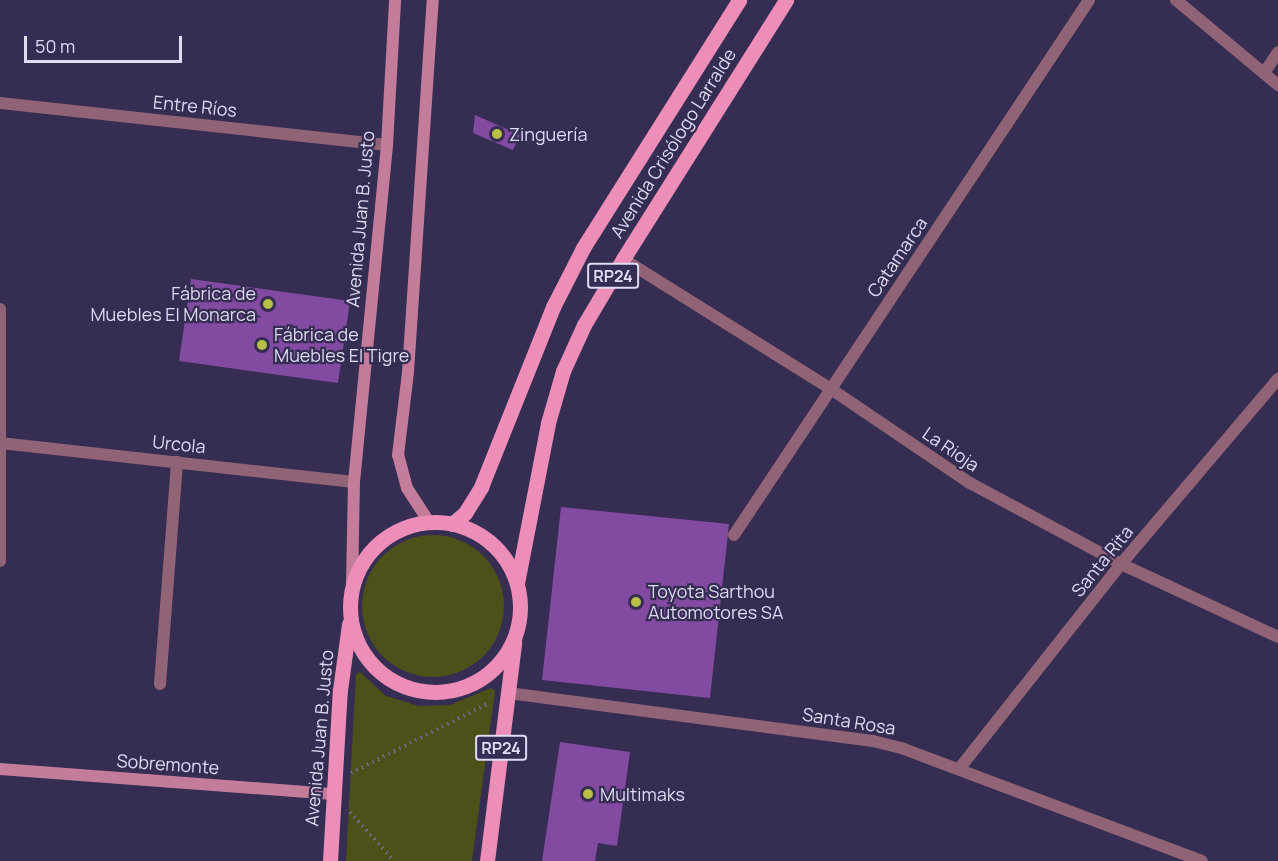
<!DOCTYPE html>
<meta charset="utf-8">
<style>
body{margin:0}
#map{position:relative;width:1278px;height:861px;overflow:hidden;background:#352d52;font-family:Manrope,sans-serif}
div>[style]{position:absolute}
.green>*{inset:0;background:#4d5019}
.round{border-radius:50%}
.building>*{inset:0;background:#834aa2}
.path>*{height:4px;margin-top:-2px;transform-origin:0;background:repeating-linear-gradient(90deg,#716b8b 0 1.5px,transparent 0 6px)}
.street>*{height:12px;margin:-6px;padding:0 6px;transform-origin:6px;border-radius:6px;background:#916376}
.secondary>*{height:12px;margin:-6px;padding:0 6px;transform-origin:6px;border-radius:6px;background:#c47c9b}
.primary>*{height:15px;margin:-7.5px;padding:0 7.5px;transform-origin:7.5px;border-radius:7.5px;background:#ec8eb8}
.primary>.ring{margin:-7.5px;padding:0;box-sizing:content-box;background:none;border:15px solid #ec8eb8;border-radius:50%}
.dots>*{width:16px;height:16px;translate:-50% -50%;box-sizing:border-box;border:3px solid #352d52;border-radius:50%}
span{translate:-50% -50%;white-space:nowrap;text-align:center;line-height:1.15;-webkit-text-stroke:4.5px #352d52;paint-order:stroke}
.shield-label span{padding:2px 4px;background:#352d52;border:2px solid;border-radius:4px;-webkit-text-stroke-width:0}
.shield-label{font-size:16px;color:#dedbf3;font-weight:700}
.street-label{font-size:18px;color:#dedbf3}
.poi-label{font-size:18px;color:#dedbf3}
.left{translate:0 -50%;text-align:left}
.right{translate:-100% -50%;text-align:right}
.scale{position:absolute;left:24px;top:36px;width:158px;height:27px;box-sizing:border-box;border:3px solid #dedbf3;border-top:0;padding-left:8px;font-size:18px;line-height:21px;white-space:nowrap;color:#dedbf3;-webkit-text-stroke:4px #352d52;paint-order:stroke}
</style>
<div id="map">
<div class="green">
<i class="round" style="left:362px;top:535px;width:142px;height:142px"></i>
<i style="clip-path:polygon(360px 672px,386px 696px,419px 706px,450px 705px,491px 688px,495px 691px,472px 861px,346px 861px,356px 674px)"></i>
</div>
<div class="building">
<i style="clip-path:polygon(475px 115px,520px 135px,513px 150px,473px 133px)"></i>
<i style="clip-path:polygon(191px 279px,350px 301px,338px 383px,179px 361px)"></i>
<i style="clip-path:polygon(561px 507px,729px 524px,710px 698px,542px 680px)"></i>
<i style="clip-path:polygon(560px 742px,630px 752px,617px 846px,598px 843px,595px 861px,542px 861px)"></i>
</div>
<div class="path">
<i style="left:351px;top:773px;width:155px;rotate:-26.9deg"></i>
<i style="left:350px;top:812px;width:66px;rotate:48.1deg"></i>
</div>
<div class="street">
<i style="left:1176px;top:0;width:133px;rotate:39.8deg"></i>
<i style="left:1264px;top:73px;width:25px;rotate:-56deg"></i>
<i style="left:0;top:103px;width:389px;rotate:6.2deg"></i>
<i style="left:623px;top:259px;width:245px;rotate:32deg"></i>
<i style="left:831px;top:389px;width:168px;rotate:34.1deg"></i>
<i style="left:970px;top:483px;width:171px;rotate:28.2deg"></i>
<i style="left:1121px;top:564px;width:173px;rotate:24.9deg"></i>
<i style="left:0;top:309px;width:252px;rotate:90deg"></i>
<i style="left:0;top:443px;width:356px;rotate:6.3deg"></i>
<i style="left:734px;top:535px;width:642px;rotate:-56.43deg"></i>
<i style="left:160px;top:684px;width:223px;rotate:-85.6deg"></i>
<i style="left:508px;top:693px;width:368px;rotate:7.5deg"></i>
<i style="left:873px;top:741px;width:32px;rotate:14deg"></i>
<i style="left:904px;top:749px;width:318px;rotate:20.6deg"></i>
<i style="left:959px;top:769px;width:261px;rotate:-51.7deg"></i>
<i style="left:1121px;top:564px;width:243px;rotate:-49.7deg"></i>
</div>
<div class="secondary">
<i style="left:429px;top:522px;width:40px;rotate:-122.9deg"></i>
<i style="left:407px;top:488px;width:34px;rotate:-105deg"></i>
<i style="left:398px;top:455px;width:84px;rotate:-83.1deg"></i>
<i style="left:408px;top:372px;width:373px;rotate:-86.2deg"></i>
<i style="left:352px;top:585px;width:103px;rotate:-88.9deg"></i>
<i style="left:354px;top:482px;width:339px;rotate:-84.4deg"></i>
<i style="left:387px;top:145px;width:145px;rotate:-86.8deg"></i>
<i style="left:0;top:769px;width:335px;rotate:4.3deg"></i>
</div>
<div class="primary">
<i class="ring" style="left:350px;top:522px;width:155px;height:155px"></i>
<i style="left:452px;top:524px;width:17px;rotate:-40deg"></i>
<i style="left:465px;top:513px;width:31px;rotate:-58deg"></i>
<i style="left:481px;top:487px;width:194px;rotate:-68.2deg"></i>
<i style="left:553px;top:307px;width:66px;rotate:-63deg"></i>
<i style="left:583px;top:248px;width:293px;rotate:-57.8deg"></i>
<i style="left:517px;top:583px;width:163px;rotate:-79deg"></i>
<i style="left:548px;top:423px;width:54px;rotate:-73.9deg"></i>
<i style="left:563px;top:371px;width:51px;rotate:-65.5deg"></i>
<i style="left:584px;top:325px;width:77px;rotate:-59.4deg"></i>
<i style="left:623px;top:259px;width:306px;rotate:-57.8deg"></i>
<i style="left:330px;top:861px;width:171px;rotate:-86.7deg"></i>
<i style="left:340px;top:690px;width:67px;rotate:-82.2deg"></i>
<i style="left:487px;top:861px;width:220px;rotate:-82.9deg"></i>
</div>
<div class="dots">
<i style="left:497px;top:134px;background:#b9c046"></i>
<i style="left:268px;top:304px;background:#b9c046"></i>
<i style="left:262px;top:345px;background:#b9c046"></i>
<i style="left:636px;top:602px;background:#b9c046"></i>
<i style="left:588px;top:794px;background:#b9c046"></i>
</div>
<div class="shield-label">
<span style="left:613px;top:276px">RP24</span>
<span style="left:501px;top:748px">RP24</span>
</div>
<div class="street-label">
<span style="left:195px;top:106px;rotate:6deg">Entre Ríos</span>
<span style="left:673px;top:143px;rotate:-58deg">Avenida Crisólogo Larralde</span>
<span style="left:360px;top:219px;rotate:-85deg">Avenida Juan B. Justo</span>
<span style="left:897px;top:257px;rotate:-56deg">Catamarca</span>
<span style="left:179px;top:444px;rotate:6deg">Urcola</span>
<span style="left:951px;top:449px;rotate:34deg">La Rioja</span>
<span style="left:1102px;top:561px;rotate:-51deg">Santa Rita</span>
<span style="left:849px;top:721px;rotate:9deg">Santa Rosa</span>
<span style="left:319px;top:738px;rotate:-85deg">Avenida Juan B. Justo</span>
<span style="left:168px;top:764px;rotate:4deg">Sobremonte</span>
</div>
<div class="poi-label">
<span class="left" style="left:509px;top:134px">Zinguería</span>
<span class="right" style="left:256px;top:304px">Fábrica de<br>Muebles El Monarca</span>
<span class="left" style="left:274px;top:345px">Fábrica de<br>Muebles El Tigre</span>
<span class="left" style="left:648px;top:602px">Toyota Sarthou<br>Automotores SA</span>
<span class="left" style="left:600px;top:794px">Multimaks</span>
</div>
<div class="scale">50 m</div>
</div>
